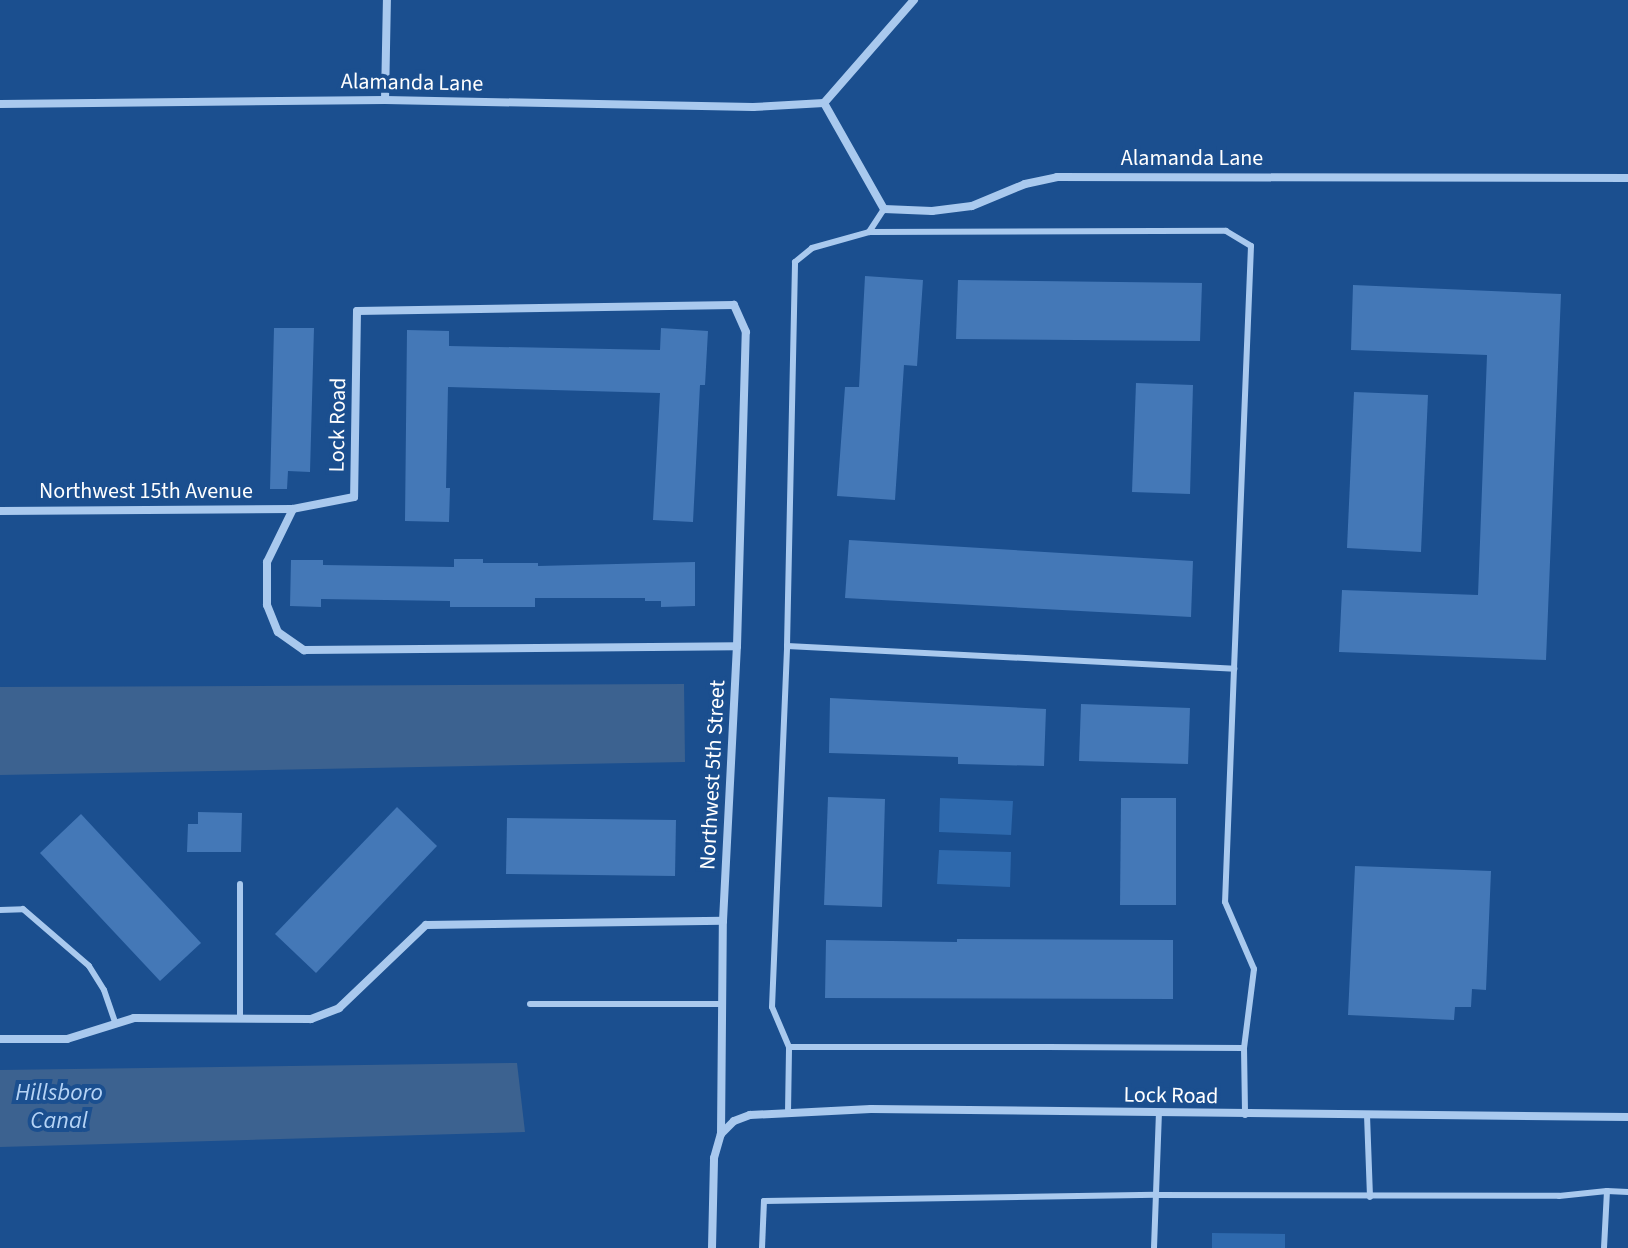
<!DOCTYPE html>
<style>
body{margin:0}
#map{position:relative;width:1628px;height:1248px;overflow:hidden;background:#1b4f8f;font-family:"Source Sans 3",sans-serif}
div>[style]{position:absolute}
.green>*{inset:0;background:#2e69ad}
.water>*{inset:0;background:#3c6290}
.building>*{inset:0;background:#4478b7}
.lane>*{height:6px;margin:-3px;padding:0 3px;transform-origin:3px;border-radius:3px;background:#a9c9ee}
.street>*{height:8px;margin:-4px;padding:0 4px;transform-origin:4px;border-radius:4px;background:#a9c9ee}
span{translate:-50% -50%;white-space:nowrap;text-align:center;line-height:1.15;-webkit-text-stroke:8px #1b4f8f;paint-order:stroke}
.street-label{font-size:22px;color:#fff}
.water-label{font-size:24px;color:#b5d3f5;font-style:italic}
</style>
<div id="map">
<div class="green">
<i style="clip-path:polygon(940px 798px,1013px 801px,1011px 835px,939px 832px)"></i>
<i style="clip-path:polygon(939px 850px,1011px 852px,1010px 887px,937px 884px)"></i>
<i style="clip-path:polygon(1212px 1233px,1285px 1234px,1285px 1248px,1212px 1248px)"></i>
</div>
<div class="water">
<i style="clip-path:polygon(684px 684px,685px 762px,0 775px,0 687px)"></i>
<i style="clip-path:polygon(517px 1063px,525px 1132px,0 1147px,0 1070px)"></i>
</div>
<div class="building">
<i style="clip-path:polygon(865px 276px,923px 280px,917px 366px,904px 365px,895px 500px,837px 496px,845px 387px,859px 387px)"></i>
<i style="clip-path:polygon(958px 280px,1202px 283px,1200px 341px,956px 339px)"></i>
<i style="clip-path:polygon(1353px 285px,1561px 294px,1546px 660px,1339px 652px,1342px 590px,1478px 595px,1487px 355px,1351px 350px)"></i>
<i style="clip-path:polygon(274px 328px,314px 328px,310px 472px,288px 471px,287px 489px,270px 489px)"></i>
<i style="clip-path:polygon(661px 328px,708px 331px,705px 385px,700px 385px,693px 522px,653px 520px,660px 393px,448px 387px,446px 488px,450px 488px,449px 522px,405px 521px,407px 330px,449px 331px,449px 346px,660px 350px)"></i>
<i style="clip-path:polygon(1136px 383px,1193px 385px,1190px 494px,1132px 492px)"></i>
<i style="clip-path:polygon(1354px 392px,1428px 395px,1421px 552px,1347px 548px)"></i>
<i style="clip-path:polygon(849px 540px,1193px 561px,1191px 617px,845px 598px)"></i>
<i style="clip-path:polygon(454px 559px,483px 559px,483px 563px,538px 563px,538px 566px,695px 562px,695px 606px,661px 607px,661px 601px,645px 601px,645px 598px,535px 598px,535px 607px,450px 607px,450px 601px,321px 599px,321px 607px,290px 606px,291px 560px,323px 560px,323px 565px,454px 567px)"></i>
<i style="clip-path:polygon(830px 698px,1046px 709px,1044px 766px,958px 764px,958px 757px,829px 753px)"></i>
<i style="clip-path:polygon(1081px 704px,1190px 708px,1188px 764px,1079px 761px)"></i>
<i style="clip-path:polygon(828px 797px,885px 799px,882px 907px,824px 905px)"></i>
<i style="clip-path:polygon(1121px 798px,1176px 798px,1176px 905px,1120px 905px)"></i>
<i style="clip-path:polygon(397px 807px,437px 846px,316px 973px,275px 934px)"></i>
<i style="clip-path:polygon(198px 812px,242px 813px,241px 852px,187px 852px,188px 824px,198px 824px)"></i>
<i style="clip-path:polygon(81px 814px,201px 943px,160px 981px,40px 853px)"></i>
<i style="clip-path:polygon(507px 818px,676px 820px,675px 876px,506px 874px)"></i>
<i style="clip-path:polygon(1355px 866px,1491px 871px,1486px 990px,1472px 989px,1471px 1007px,1455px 1007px,1454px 1020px,1348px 1015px)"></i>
<i style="clip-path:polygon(957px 939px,1173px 940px,1173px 999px,825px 998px,826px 940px,957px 942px)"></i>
</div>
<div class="lane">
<i style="left:869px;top:232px;width:357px;rotate:-0.2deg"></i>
<i style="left:1226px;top:231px;width:29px;rotate:31deg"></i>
<i style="left:1251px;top:246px;width:423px;rotate:92.3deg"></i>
<i style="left:787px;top:646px;width:384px;rotate:-88.8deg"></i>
<i style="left:795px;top:262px;width:22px;rotate:-39deg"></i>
<i style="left:812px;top:248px;width:59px;rotate:-15.7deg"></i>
<i style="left:869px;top:232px;width:27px;rotate:-57deg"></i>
<i style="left:0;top:910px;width:23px;rotate:-2deg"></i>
<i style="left:23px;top:909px;width:87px;rotate:40.8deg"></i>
<i style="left:89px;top:966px;width:28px;rotate:58deg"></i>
<i style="left:104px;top:990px;width:36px;rotate:71deg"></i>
<i style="left:530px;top:1004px;width:192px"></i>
<i style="left:240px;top:1018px;width:134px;rotate:-90deg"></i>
<i style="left:789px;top:1047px;width:43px;rotate:-113deg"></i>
<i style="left:772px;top:1007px;width:361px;rotate:-87.6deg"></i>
<i style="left:787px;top:646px;width:448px;rotate:2.9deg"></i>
<i style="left:1234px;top:669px;width:233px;rotate:92.2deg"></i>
<i style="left:1225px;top:902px;width:73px;rotate:66.6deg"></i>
<i style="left:1254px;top:969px;width:80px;rotate:97.2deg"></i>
<i style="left:788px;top:1113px;width:66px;rotate:-89.1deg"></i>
<i style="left:789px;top:1047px;width:258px"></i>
<i style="left:1047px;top:1047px;width:197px;rotate:0.3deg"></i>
<i style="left:1244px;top:1048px;width:67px;rotate:89.1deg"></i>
<i style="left:1367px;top:1115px;width:82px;rotate:87.9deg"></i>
<i style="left:762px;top:1248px;width:47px;rotate:-87.6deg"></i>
<i style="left:764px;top:1201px;width:392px;rotate:-0.9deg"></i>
<i style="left:1156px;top:1195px;width:403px;rotate:0.1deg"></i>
<i style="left:1559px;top:1196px;width:48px;rotate:-5.9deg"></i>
<i style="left:1154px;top:1248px;width:134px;rotate:-87.9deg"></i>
<i style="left:1604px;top:1248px;width:57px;rotate:-87deg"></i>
<i style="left:1607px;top:1191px;width:21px;rotate:3deg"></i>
</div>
<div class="street">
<i style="left:385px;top:100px;width:100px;rotate:-88.9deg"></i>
<i style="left:824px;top:103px;width:122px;rotate:60.5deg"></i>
<i style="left:884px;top:209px;width:48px;rotate:2.4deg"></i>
<i style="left:932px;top:211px;width:40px;rotate:-7.1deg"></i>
<i style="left:972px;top:206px;width:57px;rotate:-22.5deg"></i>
<i style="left:1025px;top:184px;width:33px;rotate:-12deg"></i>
<i style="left:1057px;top:177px;width:571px;rotate:0.1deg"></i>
<i style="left:0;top:104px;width:385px;rotate:-0.6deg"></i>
<i style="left:385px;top:100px;width:368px;rotate:1.1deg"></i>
<i style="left:753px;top:107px;width:71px;rotate:-3.2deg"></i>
<i style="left:824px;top:103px;width:137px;rotate:-48.9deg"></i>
<i style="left:0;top:511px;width:293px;rotate:-0.4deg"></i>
<i style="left:0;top:1039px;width:67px"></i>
<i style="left:67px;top:1039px;width:70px;rotate:-17.4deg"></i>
<i style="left:134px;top:1018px;width:177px;rotate:0.3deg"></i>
<i style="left:311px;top:1019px;width:30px;rotate:-21deg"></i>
<i style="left:339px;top:1008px;width:120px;rotate:-43.7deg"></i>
<i style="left:426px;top:925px;width:297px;rotate:-0.8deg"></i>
<i style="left:721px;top:1134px;width:18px;rotate:-45deg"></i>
<i style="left:734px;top:1121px;width:17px;rotate:-21deg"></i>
<i style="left:750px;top:1115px;width:121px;rotate:-2.8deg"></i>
<i style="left:871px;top:1109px;width:757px;rotate:0.61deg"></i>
<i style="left:712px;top:1248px;width:90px;rotate:-88.7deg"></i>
<i style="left:714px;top:1158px;width:25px;rotate:-74deg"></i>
<i style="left:721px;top:1134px;width:213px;rotate:-89.5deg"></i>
<i style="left:723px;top:921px;width:275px;rotate:-87.1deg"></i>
<i style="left:737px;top:646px;width:314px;rotate:-88.4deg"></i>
<i style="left:746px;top:332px;width:30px;rotate:-114deg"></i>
<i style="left:734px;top:305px;width:377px;rotate:179.1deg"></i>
<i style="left:357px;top:311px;width:186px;rotate:90.9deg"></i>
<i style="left:354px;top:497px;width:62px;rotate:168.9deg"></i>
<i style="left:293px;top:509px;width:59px;rotate:116.1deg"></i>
<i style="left:267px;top:562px;width:43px;rotate:90deg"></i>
<i style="left:267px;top:605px;width:29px;rotate:68deg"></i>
<i style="left:278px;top:632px;width:32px;rotate:35deg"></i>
<i style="left:304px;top:650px;width:433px;rotate:-0.5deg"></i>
</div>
<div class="street-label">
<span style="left:412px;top:83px;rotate:1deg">Alamanda Lane</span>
<span style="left:1192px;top:159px">Alamanda Lane</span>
<span style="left:338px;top:425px;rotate:-89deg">Lock Road</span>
<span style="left:146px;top:492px">Northwest 15th Avenue</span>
<span style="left:713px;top:775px;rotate:-87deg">Northwest 5th Street</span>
<span style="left:1171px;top:1096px;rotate:1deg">Lock Road</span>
</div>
<div class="water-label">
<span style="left:59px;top:1107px">Hillsboro<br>Canal</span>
</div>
</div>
